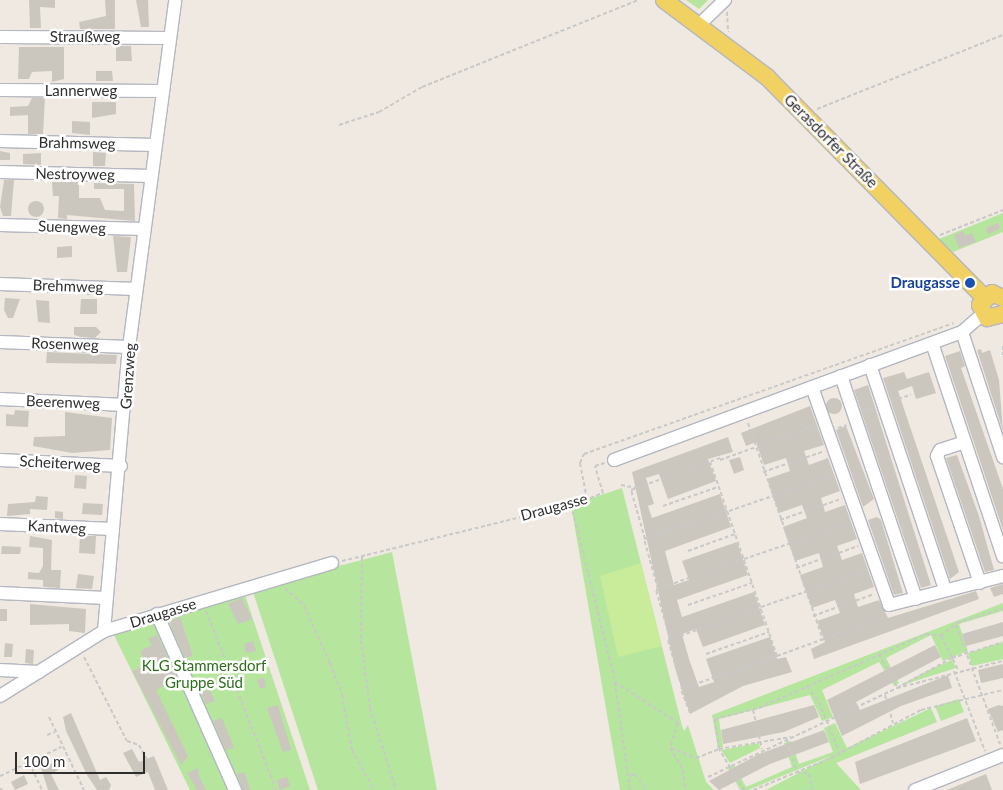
<!DOCTYPE html>
<meta charset="utf-8">
<style>
body{margin:0}
#map{position:relative;width:1003px;height:790px;overflow:hidden;background:#efe9e1;font-family:Lato,sans-serif}
div>[style]{position:absolute}
.green>*{inset:0;background:#b6e59e}
.pitch>*{inset:0;background:#c9ec9a}
.building>*{inset:0;background:#cbc7bf}
.round{border-radius:50%}
.path>*{height:2px;margin-top:-1px;transform-origin:0;background:repeating-linear-gradient(90deg,#c9c9c9 0 4px,transparent 0 6.5px)}
.roads{filter:drop-shadow(1px 0 #b4b7c1) drop-shadow(-1px 0 #b4b7c1) drop-shadow(0 1px #b4b7c1) drop-shadow(0 -1px #b4b7c1)}
.minor>*{height:12px;margin:-6px;padding:0 6px;transform-origin:6px;border-radius:6px;background:#fff}
.major>*{height:16px;margin:-8px;padding:0 8px;transform-origin:8px;border-radius:8px;background:#f2d163}
.dots>*{width:14px;height:14px;translate:-50% -50%;box-sizing:border-box;border:2px solid #fff;border-radius:50%}
span{translate:-50% -50%;white-space:nowrap;text-align:center;line-height:1.15;-webkit-text-stroke:5px #fff;paint-order:stroke}
.street-label{font-size:15px;color:#2e2e2e}
.transit-label{font-size:15px;color:#164399;font-weight:700}
.right{translate:-100% -50%;text-align:right}
.park-label{font-size:15px;color:#2c6e1b}
.scale{position:absolute;left:15px;top:752px;width:130px;height:22px;box-sizing:border-box;border:2px solid #2e2e2e;border-top:0;padding-left:6px;font-size:15px;line-height:18px;white-space:nowrap;color:#2e2e2e;-webkit-text-stroke:4px #fff;paint-order:stroke}
</style>
<div id="map">
<div class="green">
<i style="clip-path:polygon(686px 0,708px 0,699px 9px)"></i>
<i style="clip-path:polygon(1003px 213px,1003px 232px,953px 252px,939px 239px)"></i>
<i style="clip-path:polygon(622px 488px,682px 726px,684px 731px,688px 725px,706px 782px,714px 790px,620px 790px,571px 505px)"></i>
<i style="clip-path:polygon(392px 552px,437px 790px,318px 790px,252px 589px)"></i>
<i style="clip-path:polygon(244px 592px,310px 790px,190px 790px,114px 635px)"></i>
<i style="clip-path:polygon(1003px 603px,1003px 611px,959px 624px,968px 651px,943px 661px,931px 635px,886px 658px,899px 683px,894px 686px,879px 662px,822px 690px,833px 717px,822px 721px,810px 695px,719px 719px,723px 747px,718px 748px,712px 715px)"></i>
<i style="clip-path:polygon(1003px 642px,1003px 659px,972px 666px,968px 653px)"></i>
<i style="clip-path:polygon(952px 660px,956px 668px,899px 686px,929px 670px)"></i>
<i style="clip-path:polygon(959px 699px,964px 712px,941px 721px,935px 706px)"></i>
<i style="clip-path:polygon(931px 708px,937px 722px,836px 763px,861px 790px,766px 790px,831px 756px,748px 790px,740px 790px,728px 768px,734px 765px,746px 787px,792px 767px,784px 743px,791px 741px,799px 764px,833px 752px,824px 728px,835px 723px,847px 748px)"></i>
<i style="clip-path:polygon(759px 743px,760px 748px,730px 763px,721px 750px)"></i>
</div>
<div class="pitch">
<i style="clip-path:polygon(641px 563px,662px 646px,618px 657px,600px 576px)"></i>
</div>
<div class="building">
<i style="clip-path:polygon(29px 0,55px 0,55px 8px,40px 7px,41px 28px,30px 28px)"></i>
<i style="clip-path:polygon(105px 0,115px 0,115px 29px,80px 29px,79px 22px,106px 16px)"></i>
<i style="clip-path:polygon(136px 0,148px 0,149px 27px,141px 27px)"></i>
<i style="clip-path:polygon(116px 46px,131px 46px,132px 61px,116px 61px)"></i>
<i style="clip-path:polygon(19px 47px,64px 47px,64px 79px,52px 82px,52px 71px,32px 72px,29px 79px,18px 79px)"></i>
<i style="clip-path:polygon(96px 71px,112px 71px,113px 81px,96px 81px)"></i>
<i style="clip-path:polygon(32px 98px,45px 98px,43px 134px,28px 134px,28px 115px,10px 116px,10px 107px,28px 106px)"></i>
<i style="clip-path:polygon(92px 102px,116px 102px,116px 114px,92px 118px)"></i>
<i style="clip-path:polygon(72px 121px,90px 122px,90px 135px,72px 133px)"></i>
<i style="clip-path:polygon(0 151px,10px 153px,10px 160px,0 160px)"></i>
<i style="clip-path:polygon(93px 152px,106px 153px,105px 166px,93px 166px)"></i>
<i style="clip-path:polygon(41px 153px,41px 165px,23px 164px,23px 154px)"></i>
<i style="clip-path:polygon(4px 180px,14px 180px,11px 216px,3px 216px,0 207px)"></i>
<i style="clip-path:polygon(52px 182px,79px 182px,79px 198px,100px 198px,105px 210px,124px 211px,124px 189px,94px 189px,94px 183px,134px 184px,135px 221px,67px 215px,67px 219px,58px 218px,59px 196px,53px 196px)"></i>
<i class="round" style="left:28px;top:201px;width:16px;height:16px"></i>
<i style="clip-path:polygon(998px 223px,1000px 229px,988px 234px,986px 228px)"></i>
<i style="clip-path:polygon(963px 231px,965px 236px,972px 233px,976px 242px,959px 248px,954px 235px)"></i>
<i style="clip-path:polygon(113px 236px,131px 237px,127px 272px,117px 272px)"></i>
<i style="clip-path:polygon(72px 246px,72px 257px,57px 258px,57px 247px)"></i>
<i style="clip-path:polygon(5px 298px,20px 299px,13px 318px,8px 318px,4px 310px)"></i>
<i style="clip-path:polygon(81px 299px,97px 299px,97px 314px,80px 314px)"></i>
<i style="clip-path:polygon(36px 300px,49px 301px,50px 323px,38px 322px)"></i>
<i style="clip-path:polygon(74px 327px,96px 327px,101px 332px,95px 338px,81px 337px,74px 335px)"></i>
<i style="clip-path:polygon(981px 349px,982px 353px,990px 350px,999px 380px,1003px 431px,977px 350px)"></i>
<i style="clip-path:polygon(960px 351px,965px 366px,961px 368px,1003px 489px,1003px 530px,945px 356px)"></i>
<i style="clip-path:polygon(47px 352px,117px 355px,116px 364px,46px 363px)"></i>
<i style="clip-path:polygon(904px 372px,907px 379px,929px 372px,936px 393px,916px 399px,912px 386px,898px 391px,959px 572px,950px 579px,883px 378px)"></i>
<i style="clip-path:polygon(868px 385px,931px 585px,921px 588px,854px 390px)"></i>
<i class="round" style="left:826px;top:398px;width:16px;height:16px"></i>
<i style="clip-path:polygon(810px 406px,824px 445px,804px 451px,809px 465px,828px 458px,840px 491px,821px 498px,825px 512px,845px 505px,857px 539px,837px 546px,842px 560px,862px 553px,874px 587px,854px 594px,858px 607px,879px 600px,888px 618px,976px 591px,979px 599px,814px 659px,811px 649px,825px 642px,817px 621px,840px 613px,835px 600px,812px 608px,800px 575px,823px 567px,819px 553px,795px 561px,788px 541px,783px 527px,807px 518px,802px 505px,779px 513px,767px 479px,790px 471px,786px 458px,764px 465px,756px 442px,746px 446px,741px 433px)"></i>
<i style="clip-path:polygon(15px 410px,29px 411px,28px 427px,6px 426px,6px 414px,14px 415px)"></i>
<i style="clip-path:polygon(65px 412px,112px 418px,110px 450px,72px 453px,33px 446px,34px 437px,65px 436px)"></i>
<i style="clip-path:polygon(846px 426px,874px 499px,863px 507px,836px 430px)"></i>
<i style="clip-path:polygon(728px 437px,733px 452px,708px 459px,716px 481px,668px 499px,659px 474px,646px 478px,654px 504px,648px 506px,652px 518px,720px 494px,731px 527px,665px 551px,674px 585px,689px 580px,682px 561px,737px 542px,748px 575px,677px 600px,682px 617px,754px 592px,765px 625px,703px 647px,696px 629px,682px 634px,689px 659px,699px 687px,714px 682px,706px 659px,770px 637px,777px 659px,786px 657px,792px 672px,743px 686px,690px 714px,675px 668px,632px 472px)"></i>
<i style="clip-path:polygon(957px 455px,979px 516px,994px 570px,985px 572px,946px 458px)"></i>
<i style="clip-path:polygon(740px 457px,744px 470px,734px 474px,729px 460px)"></i>
<i style="clip-path:polygon(75px 475px,87px 476px,86px 489px,74px 488px)"></i>
<i style="clip-path:polygon(36px 496px,48px 497px,47px 510px,30px 509px,30px 514px,7px 516px,8px 504px,35px 502px)"></i>
<i style="clip-path:polygon(83px 503px,103px 504px,102px 515px,82px 514px)"></i>
<i style="clip-path:polygon(55px 511px,63px 512px,63px 519px,55px 518px)"></i>
<i style="clip-path:polygon(877px 517px,881px 520px,903px 593px,894px 595px,868px 520px)"></i>
<i style="clip-path:polygon(30px 536px,52px 540px,51px 570px,61px 570px,60px 588px,43px 587px,43px 580px,28px 579px,28px 572px,39px 573px,43px 566px,43px 548px,29px 547px)"></i>
<i style="clip-path:polygon(80px 536px,96px 536px,95px 554px,79px 553px)"></i>
<i style="clip-path:polygon(2px 546px,21px 547px,20px 554px,1px 554px)"></i>
<i style="clip-path:polygon(78px 574px,94px 576px,92px 589px,76px 588px)"></i>
<i style="clip-path:polygon(1003px 584px,1003px 594px,994px 597px,990px 588px)"></i>
<i style="clip-path:polygon(242px 598px,252px 619px,238px 624px,228px 604px)"></i>
<i style="clip-path:polygon(30px 604px,86px 609px,85px 633px,69px 631px,69px 624px,30px 625px)"></i>
<i style="clip-path:polygon(0 609px,7px 609px,7px 621px,0 621px)"></i>
<i style="clip-path:polygon(180px 617px,193px 656px,185px 658px,171px 626px,171px 621px)"></i>
<i style="clip-path:polygon(1003px 622px,1003px 636px,966px 646px,962px 634px)"></i>
<i style="clip-path:polygon(157px 635px,177px 678px,156px 690px,188px 756px,181px 765px,132px 671px,146px 664px,140px 651px,152px 645px,148px 639px)"></i>
<i style="clip-path:polygon(253px 641px,256px 651px,246px 653px,244px 644px)"></i>
<i style="clip-path:polygon(5px 643px,13px 644px,12px 657px,4px 657px)"></i>
<i style="clip-path:polygon(935px 645px,941px 657px,856px 702px,860px 710px,948px 675px,952px 688px,901px 706px,842px 736px,827px 700px)"></i>
<i style="clip-path:polygon(26px 649px,34px 650px,33px 664px,25px 663px)"></i>
<i style="clip-path:polygon(1003px 664px,1003px 678px,981px 683px,978px 670px)"></i>
<i style="clip-path:polygon(203px 677px,205px 684px,198px 686px,195px 679px)"></i>
<i style="clip-path:polygon(264px 678px,266px 687px,260px 689px,257px 680px)"></i>
<i style="clip-path:polygon(210px 690px,215px 701px,206px 704px,201px 692px)"></i>
<i style="clip-path:polygon(278px 705px,291px 750px,283px 752px,267px 708px)"></i>
<i style="clip-path:polygon(814px 705px,819px 717px,784px 732px,723px 744px,721px 730px)"></i>
<i style="clip-path:polygon(999px 705px,1003px 706px,1003px 730px,998px 732px,988px 709px)"></i>
<i style="clip-path:polygon(71px 713px,100px 780px,106px 777px,111px 785px,109px 790px,97px 790px,87px 775px,66px 731px,63px 717px)"></i>
<i style="clip-path:polygon(222px 718px,234px 748px,226px 750px,213px 721px)"></i>
<i style="clip-path:polygon(967px 718px,976px 741px,860px 784px,855px 762px)"></i>
<i style="clip-path:polygon(824px 730px,829px 742px,770px 764px,719px 790px,709px 781px,759px 754px)"></i>
<i style="clip-path:polygon(132px 749px,139px 762px,154px 756px,168px 790px,155px 790px,148px 772px,136px 777px,123px 753px)"></i>
<i style="clip-path:polygon(54px 762px,58px 770px,51px 774px,59px 790px,48px 790px,41px 768px)"></i>
<i style="clip-path:polygon(198px 768px,199px 776px,206px 790px,197px 790px,187px 773px)"></i>
<i style="clip-path:polygon(245px 772px,250px 790px,243px 790px,237px 774px)"></i>
<i style="clip-path:polygon(986px 774px,992px 790px,947px 790px)"></i>
<i style="clip-path:polygon(24px 775px,28px 784px,15px 790px,11px 782px)"></i>
<i style="clip-path:polygon(287px 777px,290px 786px,280px 790px,277px 780px)"></i>
</div>
<div class="path">
<i style="left:727px;top:12px;width:20px;rotate:87deg"></i>
<i style="left:817px;top:109px;width:200px;rotate:-21.7deg"></i>
<i style="left:339px;top:125px;width:42px;rotate:-18deg"></i>
<i style="left:379px;top:112px;width:50px;rotate:-30.2deg"></i>
<i style="left:422px;top:87px;width:233px;rotate:-21.9deg"></i>
<i style="left:940px;top:235px;width:68px;rotate:-21.6deg"></i>
<i style="left:1003px;top:346px;width:9px;rotate:90deg"></i>
<i style="left:892px;top:401px;width:20px;rotate:-18deg"></i>
<i style="left:864px;top:411px;width:9px;rotate:-18deg"></i>
<i style="left:748px;top:423px;width:230px;rotate:70.9deg"></i>
<i style="left:838px;top:428px;width:9px;rotate:-18deg"></i>
<i style="left:720px;top:460px;width:101px;rotate:-19.7deg"></i>
<i style="left:763px;top:472px;width:65px;rotate:-18.7deg"></i>
<i style="left:621px;top:485px;width:16px;rotate:11deg"></i>
<i style="left:587px;top:499px;width:37px;rotate:-101deg"></i>
<i style="left:580px;top:463px;width:10px;rotate:-66deg"></i>
<i style="left:584px;top:454px;width:392px;rotate:-19.5deg"></i>
<i style="left:571px;top:505px;width:182px;rotate:76deg"></i>
<i style="left:615px;top:682px;width:109px;rotate:82.1deg"></i>
<i style="left:663px;top:506px;width:58px;rotate:-19.1deg"></i>
<i style="left:729px;top:511px;width:110px;rotate:-19.1deg"></i>
<i style="left:780px;top:520px;width:65px;rotate:-19deg"></i>
<i style="left:645px;top:539px;width:51px;rotate:-105.9deg"></i>
<i style="left:631px;top:490px;width:95px;rotate:-19.8deg"></i>
<i style="left:688px;top:551px;width:50px;rotate:-19.9deg"></i>
<i style="left:362px;top:557px;width:83px;rotate:90.7deg"></i>
<i style="left:361px;top:640px;width:69px;rotate:82.5deg"></i>
<i style="left:370px;top:708px;width:86px;rotate:72.4deg"></i>
<i style="left:744px;top:559px;width:112px;rotate:-18.8deg"></i>
<i style="left:342px;top:561px;width:243px;rotate:-13.8deg"></i>
<i style="left:578px;top:503px;width:27px;rotate:-22deg"></i>
<i style="left:603px;top:493px;width:28px;rotate:-107deg"></i>
<i style="left:595px;top:466px;width:10px;rotate:-17deg"></i>
<i style="left:796px;top:568px;width:66px;rotate:-19.5deg"></i>
<i style="left:285px;top:588px;width:26px;rotate:43deg"></i>
<i style="left:304px;top:606px;width:63px;rotate:65.5deg"></i>
<i style="left:330px;top:663px;width:34px;rotate:69deg"></i>
<i style="left:342px;top:695px;width:56px;rotate:79.7deg"></i>
<i style="left:352px;top:750px;width:46px;rotate:61.2deg"></i>
<i style="left:658px;top:589px;width:52px;rotate:-105.6deg"></i>
<i style="left:644px;top:539px;width:88px;rotate:-19.3deg"></i>
<i style="left:688px;top:605px;width:68px;rotate:-19deg"></i>
<i style="left:761px;top:607px;width:111px;rotate:-18.9deg"></i>
<i style="left:206px;top:611px;width:192px;rotate:68.6deg"></i>
<i style="left:813px;top:616px;width:65px;rotate:-19.8deg"></i>
<i style="left:956px;top:625px;width:127px;rotate:69.7deg"></i>
<i style="left:941px;top:636px;width:38px;rotate:63deg"></i>
<i style="left:670px;top:638px;width:50px;rotate:-106.3deg"></i>
<i style="left:656px;top:590px;width:93px;rotate:-20.2deg"></i>
<i style="left:706px;top:654px;width:67px;rotate:-19.2deg"></i>
<i style="left:879px;top:654px;width:37px;rotate:61deg"></i>
<i style="left:777px;top:656px;width:117px;rotate:-20deg"></i>
<i style="left:84px;top:657px;width:94px;rotate:62.9deg"></i>
<i style="left:127px;top:741px;width:13px;rotate:18deg"></i>
<i style="left:139px;top:745px;width:23px;rotate:61deg"></i>
<i style="left:954px;top:671px;width:86px;rotate:68.8deg"></i>
<i style="left:615px;top:682px;width:75px;rotate:33.1deg"></i>
<i style="left:678px;top:723px;width:26px;rotate:108deg"></i>
<i style="left:670px;top:748px;width:26px;rotate:59deg"></i>
<i style="left:683px;top:770px;width:20px;rotate:84deg"></i>
<i style="left:807px;top:686px;width:20px;rotate:53deg"></i>
<i style="left:819px;top:702px;width:53px;rotate:67.8deg"></i>
<i style="left:682px;top:688px;width:50px;rotate:-106.3deg"></i>
<i style="left:668px;top:640px;width:98px;rotate:-19deg"></i>
<i style="left:897px;top:688px;width:63px;rotate:-28.6deg"></i>
<i style="left:952px;top:658px;width:53px;rotate:-17.4deg"></i>
<i style="left:885px;top:695px;width:29px;rotate:74deg"></i>
<i style="left:753px;top:710px;width:40px;rotate:77deg"></i>
<i style="left:690px;top:713px;width:26px;rotate:-111deg"></i>
<i style="left:681px;top:689px;width:102px;rotate:-19deg"></i>
<i style="left:777px;top:656px;width:206px;rotate:-109deg"></i>
<i style="left:49px;top:717px;width:81px;rotate:64.4deg"></i>
<i style="left:47px;top:735px;width:8px;rotate:-23deg"></i>
<i style="left:787px;top:740px;width:34px;rotate:73deg"></i>
<i style="left:797px;top:772px;width:12px;rotate:9deg"></i>
<i style="left:809px;top:774px;width:16px;rotate:79deg"></i>
<i style="left:671px;top:748px;width:27px;rotate:22deg"></i>
<i style="left:696px;top:758px;width:25px;rotate:-21deg"></i>
<i style="left:719px;top:749px;width:73px;rotate:-9.5deg"></i>
<i style="left:29px;top:762px;width:31px;rotate:65deg"></i>
<i style="left:0;top:776px;width:68px;rotate:-25.4deg"></i>
<i style="left:630px;top:776px;width:5px;rotate:-22deg"></i>
<i style="left:635px;top:774px;width:20px;rotate:53deg"></i>
<i style="left:708px;top:777px;width:209px;rotate:-25.2deg"></i>
<i style="left:897px;top:688px;width:109px;rotate:-14.3deg"></i>
<i style="left:0;top:788px;width:3px;rotate:45deg"></i>
<i style="left:744px;top:790px;width:48px;rotate:-121.4deg"></i>
<i style="left:719px;top:749px;width:30px;rotate:-98deg"></i>
<i style="left:715px;top:719px;width:45px;rotate:-14deg"></i>
<i style="left:759px;top:708px;width:183px;rotate:-23.9deg"></i>
<i style="left:926px;top:634px;width:15px;rotate:8deg"></i>
<i style="left:941px;top:636px;width:21px;rotate:-39deg"></i>
<i style="left:957px;top:623px;width:48px;rotate:-18.1deg"></i>
<i style="left:753px;top:790px;width:84px;rotate:-22.3deg"></i>
<i style="left:831px;top:758px;width:102px;rotate:-28.1deg"></i>
<i style="left:921px;top:710px;width:84px;rotate:-13.7deg"></i>
</div>
<div class="roads">
<div class="minor">
<i style="left:700px;top:24px;width:35px;rotate:-44deg"></i>
<i style="left:0;top:37px;width:170px;rotate:0.3deg"></i>
<i style="left:0;top:90px;width:161px;rotate:0.4deg"></i>
<i style="left:0;top:141px;width:154px;rotate:1.5deg"></i>
<i style="left:0;top:172px;width:151px;rotate:1.5deg"></i>
<i style="left:0;top:225px;width:144px;rotate:1.6deg"></i>
<i style="left:0;top:284px;width:136px;rotate:2.1deg"></i>
<i style="left:962px;top:332px;width:132px;rotate:71.8deg"></i>
<i style="left:0;top:342px;width:129px;rotate:2.2deg"></i>
<i style="left:932px;top:343px;width:225px;rotate:71.6deg"></i>
<i style="left:870px;top:365px;width:236px;rotate:71.5deg"></i>
<i style="left:841px;top:376px;width:235px;rotate:71.4deg"></i>
<i style="left:812px;top:387px;width:231px;rotate:70.5deg"></i>
<i style="left:889px;top:605px;width:118px;rotate:-14.3deg"></i>
<i style="left:0;top:399px;width:125px;rotate:2.7deg"></i>
<i style="left:965px;top:442px;width:26px;rotate:162deg"></i>
<i style="left:940px;top:450px;width:7px;rotate:117deg"></i>
<i style="left:937px;top:456px;width:134px;rotate:71.3deg"></i>
<i style="left:0;top:460px;width:121px;rotate:2.8deg"></i>
<i style="left:614px;top:460px;width:371px;rotate:-20.2deg"></i>
<i style="left:962px;top:332px;width:28px;rotate:-41deg"></i>
<i style="left:0;top:524px;width:113px;rotate:2.5deg"></i>
<i style="left:0;top:593px;width:106px;rotate:2.7deg"></i>
<i style="left:157px;top:614px;width:193px;rotate:66.1deg"></i>
<i style="left:104px;top:631px;width:238px;rotate:-16.6deg"></i>
<i style="left:0;top:670px;width:39px;rotate:3deg"></i>
<i style="left:0;top:696px;width:123px;rotate:-32deg"></i>
<i style="left:104px;top:631px;width:285px;rotate:-85deg"></i>
<i style="left:129px;top:347px;width:350px;rotate:-82.4deg"></i>
<i style="left:915px;top:790px;width:95px;rotate:-21.7deg"></i>
</div>
<div class="major">
<i style="left:664px;top:0;width:129px;rotate:36.8deg"></i>
<i style="left:767px;top:77px;width:309px;rotate:45.4deg"></i>
<i style="left:1003px;top:298px;width:12px;rotate:-156deg"></i>
<i style="left:992px;top:293px;width:17px;rotate:135deg"></i>
<i style="left:980px;top:305px;width:15px;rotate:62deg"></i>
<i style="left:987px;top:318px;width:16px;rotate:-14deg"></i>
</div>
</div>
<div class="dots">
<i style="left:970px;top:283px;background:#1a4fb4"></i>
</div>
<div class="street-label">
<span style="left:85px;top:37px">Straußweg</span>
<span style="left:81px;top:91px">Lannerweg</span>
<span style="left:831px;top:141px;rotate:45deg">Gerasdorfer Straße</span>
<span style="left:77px;top:143px;rotate:1deg">Brahmsweg</span>
<span style="left:75px;top:174px;rotate:1deg">Nestroyweg</span>
<span style="left:72px;top:227px;rotate:2deg">Suengweg</span>
<span style="left:68px;top:286px;rotate:2deg">Brehmweg</span>
<span style="left:65px;top:344px;rotate:2deg">Rosenweg</span>
<span style="left:128px;top:376px;rotate:-86deg">Grenzweg</span>
<span style="left:63px;top:402px;rotate:2deg">Beerenweg</span>
<span style="left:60px;top:463px;rotate:3deg">Scheiterweg</span>
<span style="left:554px;top:507px;rotate:-15deg">Draugasse</span>
<span style="left:57px;top:527px;rotate:3deg">Kantweg</span>
<span style="left:163px;top:613px;rotate:-17deg">Draugasse</span>
</div>
<div class="transit-label">
<span class="right" style="left:960px;top:283px">Draugasse</span>
</div>
<div class="park-label">
<span style="left:204px;top:674px">KLG Stammersdorf<br>Gruppe Süd</span>
</div>
<div class="scale">100 m</div>
</div>
